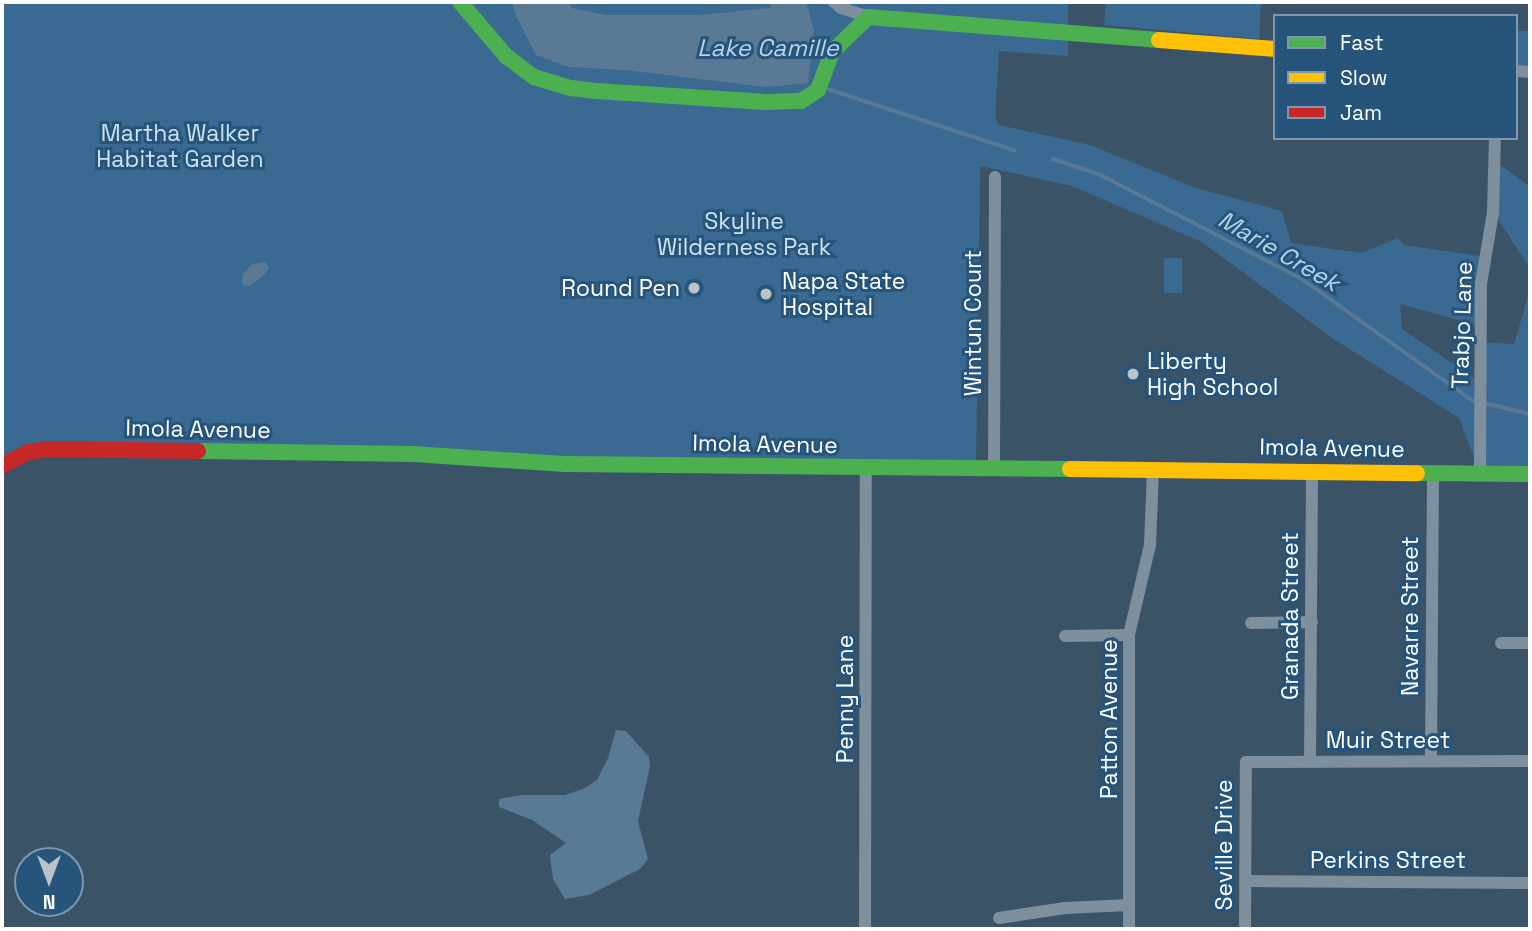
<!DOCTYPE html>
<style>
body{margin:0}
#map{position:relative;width:1532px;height:931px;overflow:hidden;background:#3a5367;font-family:"Space Grotesk",sans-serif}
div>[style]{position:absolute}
.green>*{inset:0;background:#3a6a91}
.water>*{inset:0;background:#597994}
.stream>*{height:3.5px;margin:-1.75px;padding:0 1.75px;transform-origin:1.75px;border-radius:1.75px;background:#597994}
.street>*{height:12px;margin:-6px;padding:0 6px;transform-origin:6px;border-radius:6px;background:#7e8f9e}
.fast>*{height:16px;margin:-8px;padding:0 8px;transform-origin:8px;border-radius:8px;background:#4caf50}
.slow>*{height:16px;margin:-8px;padding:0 8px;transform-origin:8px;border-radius:8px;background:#ffc107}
.jam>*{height:16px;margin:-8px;padding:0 8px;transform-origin:8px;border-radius:8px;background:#c62828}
.dots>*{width:19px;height:19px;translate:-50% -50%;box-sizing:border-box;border:4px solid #26547b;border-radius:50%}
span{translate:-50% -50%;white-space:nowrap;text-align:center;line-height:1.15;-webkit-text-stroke:6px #26547b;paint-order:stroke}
.park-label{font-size:23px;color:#cde2f3}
.poi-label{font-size:23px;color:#fff}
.left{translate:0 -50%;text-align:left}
.right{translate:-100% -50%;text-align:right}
.street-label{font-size:23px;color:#fff}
.water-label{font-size:24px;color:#b5d4ec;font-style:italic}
.frame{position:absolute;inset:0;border:4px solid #fff;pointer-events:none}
.legend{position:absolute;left:1273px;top:14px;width:245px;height:126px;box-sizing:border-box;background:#26547b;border:2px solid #7d98b0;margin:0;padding:9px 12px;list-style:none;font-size:21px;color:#fff}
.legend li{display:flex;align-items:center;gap:14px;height:35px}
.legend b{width:35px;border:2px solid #7d98b0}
.north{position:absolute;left:14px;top:847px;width:70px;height:70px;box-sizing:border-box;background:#26547b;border:2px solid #7d98b0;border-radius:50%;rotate:180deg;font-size:19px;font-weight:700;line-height:28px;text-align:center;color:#fff}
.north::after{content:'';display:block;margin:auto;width:24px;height:32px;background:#bac3ca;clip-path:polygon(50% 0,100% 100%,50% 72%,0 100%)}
</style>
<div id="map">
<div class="green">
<i style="clip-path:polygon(2px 2px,1068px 2px,1068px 56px,999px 51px,995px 117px,999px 125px,1090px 145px,1196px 188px,1282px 211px,1291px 243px,1361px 253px,1398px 238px,1404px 245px,1486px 257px,1480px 326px,1400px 304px,1402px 329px,1480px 382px,1480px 342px,1514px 344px,1530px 290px,1530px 474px,1480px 473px,1459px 418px,1332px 338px,1202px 242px,1072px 186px,980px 166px,976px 469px,48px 449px,2px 465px)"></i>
<i style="clip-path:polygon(1106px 2px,1261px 3px,1259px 39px,1104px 25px)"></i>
<i style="clip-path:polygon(1516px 31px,1530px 31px,1530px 72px,1516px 71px)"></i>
<i style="clip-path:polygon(1495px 161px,1530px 187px,1530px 268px,1493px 212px)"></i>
<i style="clip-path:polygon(1164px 258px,1182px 258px,1182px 293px,1164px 293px)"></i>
</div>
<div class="water">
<i style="clip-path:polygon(512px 2px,569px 2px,572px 8px,605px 15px,699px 15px,770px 8px,772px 2px,806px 2px,814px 30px,808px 83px,767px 87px,625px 70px,568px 67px,536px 55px,516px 16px)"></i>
<i style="clip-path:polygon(265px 262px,269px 267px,264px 275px,250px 286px,242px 285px,243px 274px,252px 264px)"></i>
<i style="clip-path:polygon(616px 730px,626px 731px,649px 757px,650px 766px,638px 821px,648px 859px,640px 869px,589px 895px,565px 899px,553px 879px,550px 855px,566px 843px,532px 820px,499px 807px,499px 799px,522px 795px,565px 795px,585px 788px,597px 780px,608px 758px)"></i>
</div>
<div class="stream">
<i style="left:828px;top:89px;width:196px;rotate:18.2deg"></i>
<i style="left:1053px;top:159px;width:48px;rotate:18.1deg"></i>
<i style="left:1099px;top:174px;width:229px;rotate:27.3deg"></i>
<i style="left:1302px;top:279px;width:210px;rotate:35.5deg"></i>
<i style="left:1488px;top:404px;width:43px;rotate:13.4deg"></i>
</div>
<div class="street">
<i style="left:834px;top:2px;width:9px;rotate:41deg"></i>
<i style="left:841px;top:8px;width:28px;rotate:18deg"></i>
<i style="left:1516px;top:71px;width:14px;rotate:4deg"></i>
<i style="left:994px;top:469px;width:292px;rotate:-89.8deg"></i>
<i style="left:1480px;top:473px;width:189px;rotate:-89.7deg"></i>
<i style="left:1481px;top:284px;width:73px;rotate:-80.5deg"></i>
<i style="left:1493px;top:212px;width:74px;rotate:-88.5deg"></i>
<i style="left:1251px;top:623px;width:61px;rotate:-0.9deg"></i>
<i style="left:1065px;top:636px;width:64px;rotate:-0.9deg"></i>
<i style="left:1501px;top:643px;width:29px"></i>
<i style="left:1431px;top:760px;width:288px;rotate:-89.6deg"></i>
<i style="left:1310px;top:761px;width:290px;rotate:-89.6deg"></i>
<i style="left:1245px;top:881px;width:285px;rotate:0.4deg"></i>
<i style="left:999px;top:918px;width:67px;rotate:-8.6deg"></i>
<i style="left:1065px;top:908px;width:64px;rotate:-2.7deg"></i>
<i style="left:865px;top:929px;width:461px;rotate:-89.9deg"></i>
<i style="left:1129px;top:929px;width:294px;rotate:-90deg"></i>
<i style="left:1129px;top:635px;width:92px;rotate:-76.9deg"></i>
<i style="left:1150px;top:545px;width:75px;rotate:-87.7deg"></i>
<i style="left:1245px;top:929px;width:167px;rotate:-89.7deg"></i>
<i style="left:1246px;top:762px;width:284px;rotate:-0.2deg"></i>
</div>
<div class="fast">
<i style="left:460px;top:2px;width:71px;rotate:49.6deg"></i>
<i style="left:506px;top:56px;width:35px;rotate:37deg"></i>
<i style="left:534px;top:77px;width:39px;rotate:17deg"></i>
<i style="left:571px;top:88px;width:25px;rotate:7deg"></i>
<i style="left:596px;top:91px;width:171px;rotate:3.7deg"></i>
<i style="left:767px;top:102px;width:34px;rotate:-2deg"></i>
<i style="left:801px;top:101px;width:20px;rotate:-33deg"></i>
<i style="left:818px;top:90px;width:40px;rotate:-69.8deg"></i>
<i style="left:832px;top:52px;width:50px;rotate:-44.2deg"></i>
<i style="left:868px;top:17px;width:292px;rotate:4.5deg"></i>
<i style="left:198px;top:451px;width:215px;rotate:0.8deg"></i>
<i style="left:413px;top:454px;width:152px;rotate:3.8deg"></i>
<i style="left:565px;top:464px;width:505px;rotate:0.57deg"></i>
<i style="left:1417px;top:473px;width:113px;rotate:0.5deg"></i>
</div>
<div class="slow">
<i style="left:1159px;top:40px;width:116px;rotate:4.4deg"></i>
<i style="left:1070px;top:469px;width:347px;rotate:0.7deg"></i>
</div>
<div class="jam">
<i style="left:3px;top:465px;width:29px;rotate:-27deg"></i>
<i style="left:29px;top:452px;width:18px;rotate:-9deg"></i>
<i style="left:47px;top:449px;width:151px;rotate:0.8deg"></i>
</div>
<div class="dots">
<i style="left:694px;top:288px;background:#bac3ca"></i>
<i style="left:766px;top:294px;background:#bac3ca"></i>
<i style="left:1133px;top:374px;background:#bac3ca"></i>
</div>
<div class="park-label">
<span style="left:180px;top:146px">Martha Walker<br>Habitat Garden</span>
<span style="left:744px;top:234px">Skyline<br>Wilderness Park</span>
</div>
<div class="poi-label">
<span class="left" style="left:782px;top:294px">Napa State<br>Hospital</span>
<span class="right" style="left:680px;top:288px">Round Pen</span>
<span class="left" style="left:1147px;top:374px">Liberty<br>High School</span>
</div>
<div class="street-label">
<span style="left:973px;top:323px;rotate:-90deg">Wintun Court</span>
<span style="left:1462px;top:325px;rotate:-88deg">Trabjo Lane</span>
<span style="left:198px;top:429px;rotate:1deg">Imola Avenue</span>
<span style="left:765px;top:444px;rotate:1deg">Imola Avenue</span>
<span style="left:1332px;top:448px;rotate:1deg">Imola Avenue</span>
<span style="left:1290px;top:616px;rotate:-90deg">Granada Street</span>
<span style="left:1410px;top:616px;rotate:-90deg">Navarre Street</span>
<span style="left:845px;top:699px;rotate:-90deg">Penny Lane</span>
<span style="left:1109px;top:719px;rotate:-90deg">Patton Avenue</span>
<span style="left:1388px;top:740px">Muir Street</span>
<span style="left:1224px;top:845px;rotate:-90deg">Seville Drive</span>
<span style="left:1388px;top:860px">Perkins Street</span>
</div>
<div class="water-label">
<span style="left:768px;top:48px">Lake Camille</span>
<span style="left:1279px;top:251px;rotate:30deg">Marie Creek</span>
</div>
<div class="frame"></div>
<ul class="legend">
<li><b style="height:9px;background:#4caf50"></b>Fast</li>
<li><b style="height:9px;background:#ffc107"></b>Slow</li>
<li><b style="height:9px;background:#c62828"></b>Jam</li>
</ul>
<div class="north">N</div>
</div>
